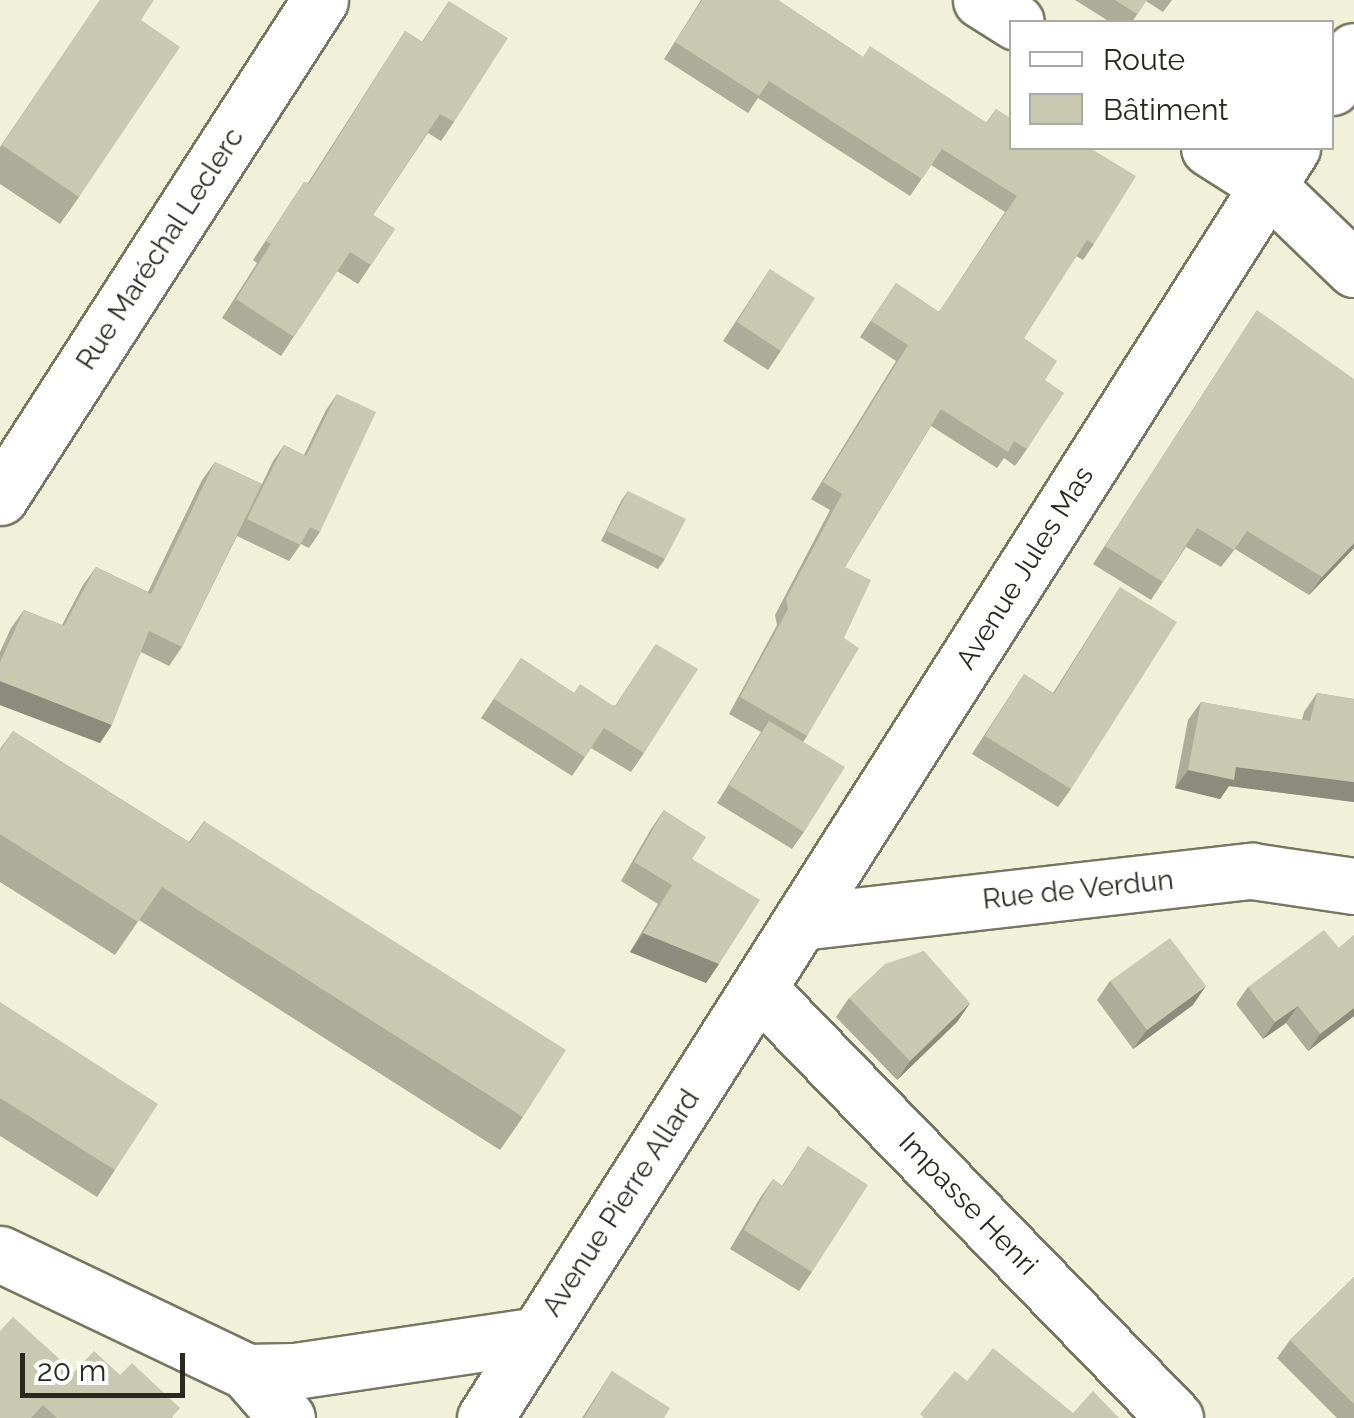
<!DOCTYPE html>
<meta charset="utf-8">
<style>
body{margin:0}
#map{position:relative;width:1354px;height:1418px;overflow:hidden;background:#f1f0d8;font-family:Raleway,sans-serif}
div>[style]{position:absolute}
.roads{filter:drop-shadow(2px 0 #777661) drop-shadow(-2px 0 #777661) drop-shadow(0 2px #777661) drop-shadow(0 -2px #777661)}
.minor>*{height:55px;margin:-27.5px;padding:0 27.5px;transform-origin:27.5px;border-radius:27.5px;background:#fff}
.wall>*{inset:0;background:#adac98}
.shaded-wall>*{inset:0;background:#8d8c7c}
.building>*{inset:0;background:#c9c8b1}
span{translate:-50% -50%;white-space:nowrap;text-align:center;line-height:1.15;-webkit-text-stroke:8px #fff;paint-order:stroke}
.street-label{font-size:28px;color:#2a2920}
.legend{position:absolute;left:1009px;top:20px;width:325px;height:130px;box-sizing:border-box;background:#fff;border:2px solid #aaa9a6;margin:0;padding:12px 18px;list-style:none;font-size:30px;color:#2a2920}
.legend li{display:flex;align-items:center;gap:20px;height:50px}
.legend b{width:50px;border:2px solid #aaa9a6}
.scale{position:absolute;left:20px;top:1353px;width:165px;height:45px;box-sizing:border-box;border:5px solid #2a2920;border-top:0;padding-left:12px;font-size:30px;line-height:35px;white-space:nowrap;color:#2a2920;-webkit-text-stroke:8px #fff;paint-order:stroke}
</style>
<div id="map">
<div class="roads">
<div class="minor">
<i style="left:981px;top:0;width:41px;rotate:32.2deg"></i>
<i style="left:1332px;top:87px;width:42px;rotate:-58.6deg"></i>
<i style="left:1209px;top:148px;width:69px;rotate:32.5deg"></i>
<i style="left:1267px;top:185px;width:121px;rotate:44deg"></i>
<i style="left:0;top:497px;width:591px;rotate:-57.22deg"></i>
<i style="left:801px;top:922px;width:454px;rotate:-6.5deg"></i>
<i style="left:1252px;top:871px;width:103px;rotate:8.4deg"></i>
<i style="left:760px;top:990px;width:596px;rotate:45.88deg"></i>
<i style="left:0;top:1254px;width:274px;rotate:25.5deg"></i>
<i style="left:247px;top:1372px;width:61px;rotate:49deg"></i>
<i style="left:247px;top:1372px;width:48px;rotate:-1.2deg"></i>
<i style="left:295px;top:1371px;width:241px;rotate:-8.4deg"></i>
<i style="left:485px;top:1418px;width:1505px;rotate:-57.57deg"></i>
</div>
</div>
<div class="wall">
<i style="clip-path:polygon(100px 0,141px 20px,79px 197px,60px 224px,0 184px,0 147px)"></i>
<i style="clip-path:polygon(701px 0,778px 0,863px 57px,986px 123px,996px 109px,1094px 244px,1083px 260px,1076px 256px,1024px 338px,1045px 380px,1027px 449px,1015px 466px,1004px 458px,997px 468px,931px 426px,845px 567px,844px 638px,807px 736px,803px 742px,804px 832px,792px 849px,717px 803px,761px 732px,729px 714px,777px 625px,775px 615px,830px 510px,811px 499px,896px 361px,860px 337px,896px 283px,939px 312px,1005px 212px,931px 165px,910px 196px,758px 98px,748px 113px,664px 59px)"></i>
<i style="clip-path:polygon(1075px 0,1172px 0,1163px 12px,1146px 1px,1132px 22px,1110px 22px)"></i>
<i style="clip-path:polygon(449px 1px,454px 122px,441px 141px,428px 133px,373px 215px,395px 229px,358px 284px,337px 271px,281px 356px,222px 318px,257px 263px,253px 260px,304px 182px,308px 183px,405px 31px,422px 42px)"></i>
<i style="clip-path:polygon(770px 269px,781px 351px,768px 370px,723px 341px)"></i>
<i style="clip-path:polygon(1257px 310px,1354px 548px,1309px 595px,1235px 549px,1221px 567px,1186px 547px,1151px 600px,1093px 564px)"></i>
<i style="clip-path:polygon(337px 394px,320px 532px,309px 548px,301px 544px,289px 561px,237px 536px,182px 647px,169px 666px,141px 652px,100px 743px,0 705px,0 652px,11px 628px,24px 610px,62px 625px,83px 585px,96px 567px,148px 592px,202px 480px,215px 462px,262px 484px,273px 461px,284px 445px,304px 455px,326px 410px)"></i>
<i style="clip-path:polygon(628px 491px,665px 559px,658px 569px,601px 541px,621px 501px)"></i>
<i style="clip-path:polygon(1120px 587px,1071px 789px,1058px 807px,972px 754px,1024px 674px,1053px 693px)"></i>
<i style="clip-path:polygon(656px 644px,644px 753px,631px 772px,591px 748px,572px 776px,481px 718px,521px 658px,574px 693px,615px 706px)"></i>
<i style="clip-path:polygon(1317px 693px,1354px 699px,1354px 802px,1229px 786px,1220px 799px,1175px 788px,1188px 720px,1201px 702px,1302px 720px,1304px 712px)"></i>
<i style="clip-path:polygon(13px 731px,189px 842px,204px 821px,523px 1117px,500px 1150px,139px 920px,115px 955px,0 882px,0 749px)"></i>
<i style="clip-path:polygon(664px 810px,692px 859px,719px 964px,706px 983px,630px 952px,658px 904px,621px 881px,651px 829px)"></i>
<i style="clip-path:polygon(1354px 935px,1354px 1016px,1308px 1051px,1286px 1023px,1263px 1039px,1236px 1004px,1248px 987px,1339px 948px)"></i>
<i style="clip-path:polygon(1110px 981px,1193px 1005px,1133px 1049px,1097px 1000px)"></i>
<i style="clip-path:polygon(849px 998px,970px 1003px,957px 1022px,897px 1080px,836px 1017px)"></i>
<i style="clip-path:polygon(0 1002px,115px 1170px,97px 1197px,0 1136px)"></i>
<i style="clip-path:polygon(808px 1146px,812px 1272px,799px 1291px,730px 1249px,760px 1198px,773px 1179px,782px 1186px)"></i>
<i style="clip-path:polygon(1354px 1277px,1354px 1418px,1337px 1418px,1277px 1358px,1290px 1340px)"></i>
<i style="clip-path:polygon(612px 1371px,664px 1418px,582px 1418px)"></i>
<i style="clip-path:polygon(74px 1372px,120px 1375px,173px 1418px,0 1418px)"></i>
</div>
<div class="shaded-wall">
<i style="clip-path:polygon(1354px 543px,1354px 548px,1309px 595px,1322px 577px)"></i>
<i style="clip-path:polygon(0 681px,112px 725px,100px 743px,0 705px)"></i>
<i style="clip-path:polygon(1236px 767px,1354px 782px,1354px 802px,1229px 786px,1220px 799px,1175px 788px,1188px 770px)"></i>
<i style="clip-path:polygon(643px 933px,719px 964px,706px 983px,630px 952px)"></i>
<i style="clip-path:polygon(1206px 986px,1193px 1005px,1133px 1049px,1147px 1030px)"></i>
<i style="clip-path:polygon(970px 1003px,957px 1022px,897px 1080px,910px 1061px)"></i>
<i style="clip-path:polygon(1298px 1006px,1286px 1023px,1263px 1039px,1275px 1022px)"></i>
<i style="clip-path:polygon(1354px 1008px,1354px 1016px,1308px 1051px,1320px 1034px)"></i>
</div>
<div class="building">
<i style="clip-path:polygon(100px 0,154px 0,141px 20px,180px 47px,79px 197px,2px 145px)"></i>
<i style="clip-path:polygon(702px 0,778px 0,863px 57px,870px 46px,987px 123px,996px 109px,1012px 119px,1012px 148px,1090px 148px,1136px 176px,1094px 244px,1087px 240px,1024px 338px,1057px 361px,1045px 380px,1064px 393px,1027px 449px,1014px 441px,1008px 452px,941px 409px,845px 567px,871px 580px,844px 638px,859px 648px,807px 736px,740px 697px,788px 609px,786px 599px,842px 494px,823px 482px,908px 345px,871px 321px,896px 283px,939px 312px,1017px 196px,942px 149px,922px 179px,769px 81px,759px 96px,675px 42px)"></i>
<i style="clip-path:polygon(1115px 0,1147px 0,1137px 14px)"></i>
<i style="clip-path:polygon(449px 1px,508px 38px,454px 122px,440px 114px,373px 215px,395px 229px,371px 265px,350px 252px,294px 337px,236px 299px,271px 244px,266px 241px,304px 182px,309px 184px,405px 31px,423px 42px)"></i>
<i style="clip-path:polygon(770px 269px,815px 298px,781px 351px,737px 322px)"></i>
<i style="clip-path:polygon(1257px 310px,1354px 379px,1354px 543px,1322px 577px,1247px 531px,1234px 550px,1197px 528px,1163px 582px,1105px 546px)"></i>
<i style="clip-path:polygon(337px 394px,376px 412px,320px 532px,310px 527px,300px 545px,247px 519px,284px 445px,306px 456px)"></i>
<i style="clip-path:polygon(215px 462px,262px 484px,182px 647px,149px 631px,112px 725px,0 681px,0 662px,24px 610px,64px 626px,96px 567px,151px 594px)"></i>
<i style="clip-path:polygon(628px 491px,686px 519px,665px 559px,607px 531px)"></i>
<i style="clip-path:polygon(1120px 587px,1177px 622px,1071px 789px,985px 736px,1024px 674px,1054px 694px)"></i>
<i style="clip-path:polygon(656px 644px,698px 669px,644px 753px,604px 728px,585px 757px,494px 699px,521px 658px,574px 693px,580px 684px,615px 707px)"></i>
<i style="clip-path:polygon(1317px 693px,1354px 699px,1354px 782px,1236px 767px,1234px 780px,1188px 770px,1201px 702px,1310px 721px)"></i>
<i style="clip-path:polygon(769px 721px,845px 767px,804px 832px,729px 785px)"></i>
<i style="clip-path:polygon(13px 731px,190px 843px,204px 821px,566px 1050px,523px 1117px,162px 887px,138px 922px,0 834px,0 751px)"></i>
<i style="clip-path:polygon(664px 810px,706px 837px,692px 859px,760px 900px,719px 964px,643px 933px,672px 885px,634px 862px)"></i>
<i style="clip-path:polygon(1324px 930px,1339px 948px,1354px 935px,1354px 1008px,1320px 1034px,1298px 1006px,1275px 1022px,1248px 987px)"></i>
<i style="clip-path:polygon(1170px 938px,1206px 986px,1147px 1030px,1110px 981px)"></i>
<i style="clip-path:polygon(924px 951px,970px 1003px,910px 1061px,849px 998px,885px 964px)"></i>
<i style="clip-path:polygon(0 1002px,158px 1104px,115px 1170px,0 1098px)"></i>
<i style="clip-path:polygon(808px 1146px,868px 1185px,812px 1272px,744px 1230px,773px 1179px,783px 1186px)"></i>
<i style="clip-path:polygon(1354px 1277px,1354px 1404px,1290px 1340px)"></i>
<i style="clip-path:polygon(13px 1317px,74px 1372px,94px 1351px,120px 1375px,132px 1363px,180px 1408px,171px 1418px,57px 1418px,43px 1405px,31px 1418px,0 1418px,0 1331px)"></i>
<i style="clip-path:polygon(993px 1348px,1073px 1413px,1093px 1391px,1119px 1418px,924px 1418px,920px 1414px,955px 1371px,967px 1381px)"></i>
<i style="clip-path:polygon(612px 1371px,670px 1408px,664px 1418px,584px 1418px)"></i>
</div>
<div class="street-label">
<span style="left:160px;top:249px;rotate:-57deg">Rue Maréchal Leclerc</span>
<span style="left:1025px;top:568px;rotate:-58deg">Avenue Jules Mas</span>
<span style="left:1078px;top:890px;rotate:-6deg">Rue de Verdun</span>
<span style="left:621px;top:1203px;rotate:-57deg">Avenue Pierre Allard</span>
<span style="left:968px;top:1204px;rotate:46deg">Impasse Henri</span>
</div>
<ul class="legend">
<li><b style="height:12px;background:#fff"></b>Route</li>
<li><b style="height:28px;background:#c9c8b1"></b>Bâtiment</li>
</ul>
<div class="scale">20 m</div>
</div>
